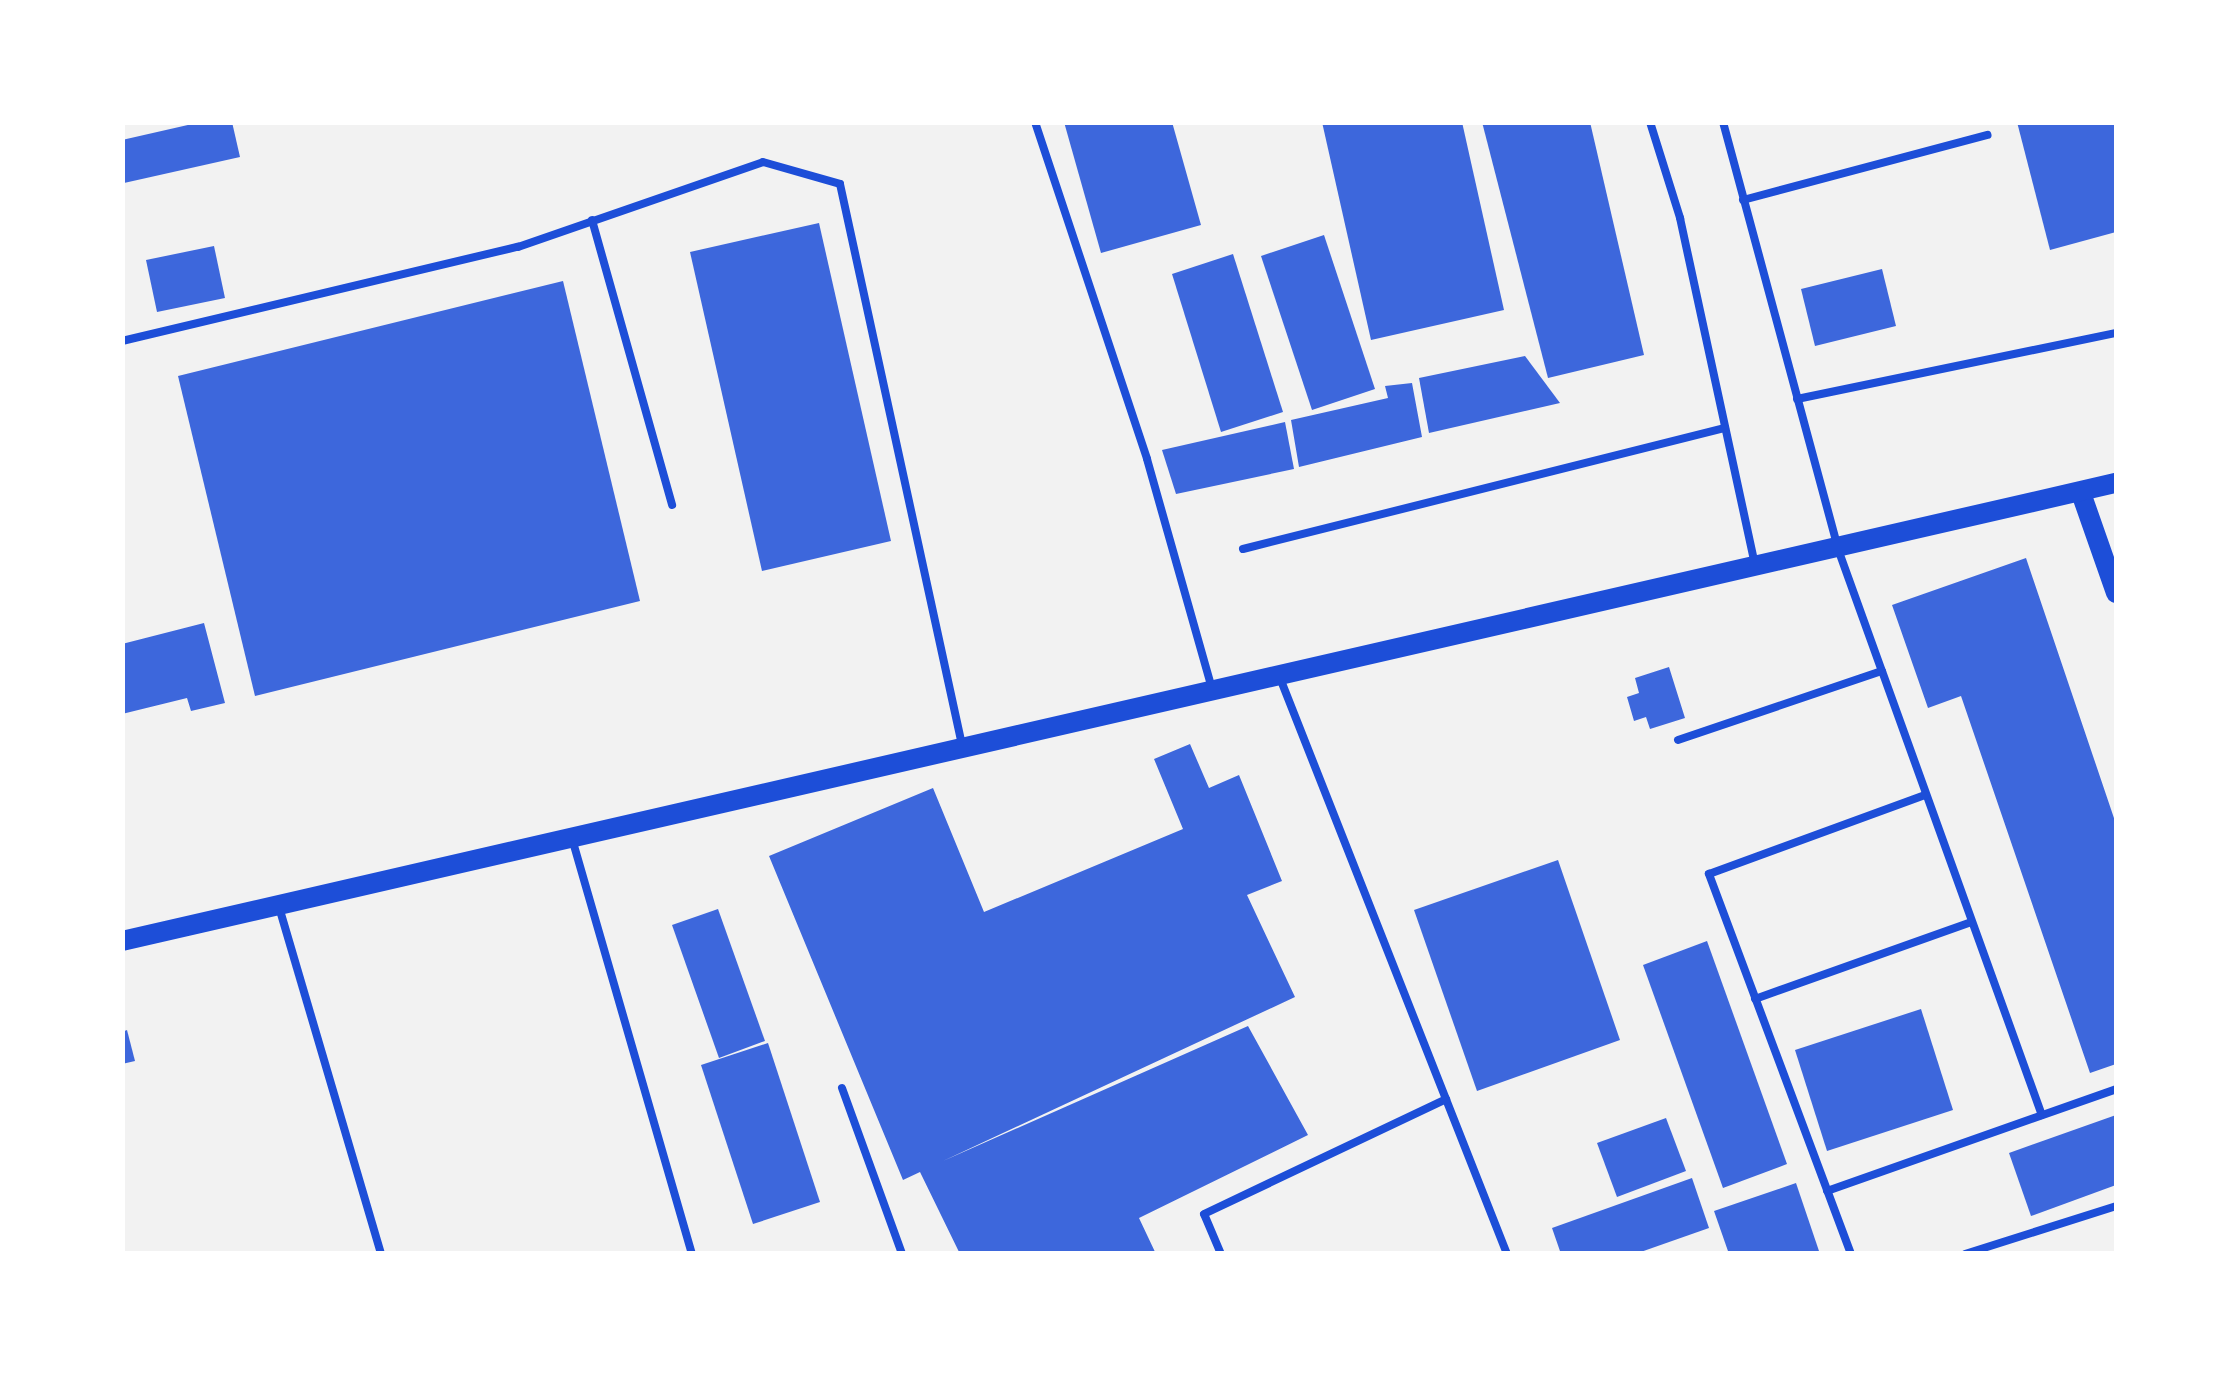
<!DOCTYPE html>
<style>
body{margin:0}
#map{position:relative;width:2239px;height:1376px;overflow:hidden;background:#f2f2f2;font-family:"PT Sans Narrow",sans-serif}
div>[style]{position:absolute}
.building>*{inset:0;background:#3d67dc}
.service>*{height:8px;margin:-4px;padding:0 4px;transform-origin:4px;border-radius:4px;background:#1d4ed8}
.secondary>*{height:20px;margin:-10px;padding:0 10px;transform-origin:10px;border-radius:10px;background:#1d4ed8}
span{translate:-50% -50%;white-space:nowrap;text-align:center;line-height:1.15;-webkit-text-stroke:8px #fff;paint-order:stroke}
.frame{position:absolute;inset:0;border:125px solid #fff;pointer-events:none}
</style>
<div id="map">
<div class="building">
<i style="clip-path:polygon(201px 122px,232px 122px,240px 157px,124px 183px,122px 140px)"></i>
<i style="clip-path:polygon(1064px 122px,1172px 122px,1201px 225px,1101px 253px)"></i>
<i style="clip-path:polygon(1322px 122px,1462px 122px,1504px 310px,1371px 340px)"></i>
<i style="clip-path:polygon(1482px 122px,1590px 122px,1644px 355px,1548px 378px)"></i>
<i style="clip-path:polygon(2017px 122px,2116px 122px,2116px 232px,2050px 250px)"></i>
<i style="clip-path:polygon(819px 223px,891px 541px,762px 571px,690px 252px)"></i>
<i style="clip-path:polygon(1324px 235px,1375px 389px,1312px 410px,1261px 256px)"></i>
<i style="clip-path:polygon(214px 246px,225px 298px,157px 312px,146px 260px)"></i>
<i style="clip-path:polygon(1233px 254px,1283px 412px,1221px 432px,1172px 274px)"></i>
<i style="clip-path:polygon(1882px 269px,1896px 326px,1815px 346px,1801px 289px)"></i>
<i style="clip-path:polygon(563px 281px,640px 601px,255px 696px,178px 376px)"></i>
<i style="clip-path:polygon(1525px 356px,1560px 403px,1429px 433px,1419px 378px)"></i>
<i style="clip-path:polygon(1412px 383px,1422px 437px,1299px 467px,1291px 420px,1388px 398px,1385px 386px)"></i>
<i style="clip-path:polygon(1285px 422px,1294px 469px,1176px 494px,1162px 450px)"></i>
<i style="clip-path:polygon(2026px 558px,2116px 824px,2116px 1064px,2090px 1073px,1961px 696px,1928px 708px,1892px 605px)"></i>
<i style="clip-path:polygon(204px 623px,225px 703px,191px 711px,187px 698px,122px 714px,122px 644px)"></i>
<i style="clip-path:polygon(1669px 667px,1685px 718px,1650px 729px,1646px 717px,1634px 721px,1627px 697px,1639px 693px,1635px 678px)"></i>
<i style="clip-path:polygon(1190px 744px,1209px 788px,1239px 775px,1282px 881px,1247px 895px,1295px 997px,943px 1161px,1248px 1026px,1308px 1135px,1139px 1218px,1156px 1254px,960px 1254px,920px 1172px,903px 1180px,769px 856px,933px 788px,984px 912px,1183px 829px,1154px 759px)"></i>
<i style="clip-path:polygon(1558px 860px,1620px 1040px,1477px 1091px,1414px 910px)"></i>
<i style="clip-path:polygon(718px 909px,765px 1041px,719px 1058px,672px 925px)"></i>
<i style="clip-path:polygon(1707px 941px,1787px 1164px,1723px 1188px,1643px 965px)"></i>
<i style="clip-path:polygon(1921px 1009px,1953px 1110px,1827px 1151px,1795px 1050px)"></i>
<i style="clip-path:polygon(127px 1030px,135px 1061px,122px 1064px,122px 1032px)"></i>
<i style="clip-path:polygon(768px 1043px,820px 1202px,753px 1224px,701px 1065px)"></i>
<i style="clip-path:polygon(2116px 1115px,2116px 1185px,2031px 1216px,2009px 1153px)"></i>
<i style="clip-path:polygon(1666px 1118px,1686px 1171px,1617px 1197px,1597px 1143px)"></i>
<i style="clip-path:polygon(1692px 1178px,1709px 1228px,1635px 1254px,1561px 1254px,1552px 1228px)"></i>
<i style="clip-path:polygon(1796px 1183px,1820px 1254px,1729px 1254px,1714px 1211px)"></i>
</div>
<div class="service">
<i style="left:1035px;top:122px;width:355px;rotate:71.6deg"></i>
<i style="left:1147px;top:459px;width:239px;rotate:74.2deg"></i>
<i style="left:1650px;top:122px;width:101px;rotate:72.6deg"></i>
<i style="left:1680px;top:218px;width:355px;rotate:77.8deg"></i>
<i style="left:1723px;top:122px;width:442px;rotate:74.9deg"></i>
<i style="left:1838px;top:549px;width:130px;rotate:70.2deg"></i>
<i style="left:1743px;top:200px;width:253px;rotate:-14.9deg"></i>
<i style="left:592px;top:220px;width:296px;rotate:74.3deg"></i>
<i style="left:122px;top:341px;width:407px;rotate:-13.4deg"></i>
<i style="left:518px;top:247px;width:259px;rotate:-19.1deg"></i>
<i style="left:763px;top:162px;width:80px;rotate:15.9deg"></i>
<i style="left:840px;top:184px;width:574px;rotate:77.73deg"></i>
<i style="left:1797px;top:399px;width:326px;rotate:-11.7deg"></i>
<i style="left:1243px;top:549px;width:497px;rotate:-14.1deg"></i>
<i style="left:1280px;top:678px;width:619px;rotate:68.49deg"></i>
<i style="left:1678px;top:740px;width:215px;rotate:-18.7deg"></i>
<i style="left:1882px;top:671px;width:472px;rotate:70.2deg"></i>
<i style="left:573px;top:842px;width:429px;rotate:73.9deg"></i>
<i style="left:279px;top:907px;width:362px;rotate:73.6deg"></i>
<i style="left:1755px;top:999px;width:229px;rotate:-19.6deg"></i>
<i style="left:842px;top:1088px;width:177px;rotate:70.1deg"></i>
<i style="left:1827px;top:1191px;width:306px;rotate:-19.4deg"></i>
<i style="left:1221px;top:1254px;width:43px;rotate:-113deg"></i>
<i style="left:1204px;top:1214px;width:268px;rotate:-25.4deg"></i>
<i style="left:1851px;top:1254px;width:406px;rotate:-110.5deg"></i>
<i style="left:1709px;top:874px;width:230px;rotate:-20.1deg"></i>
<i style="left:1965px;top:1254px;width:158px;rotate:-17.6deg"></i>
</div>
<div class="secondary">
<i style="left:2081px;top:493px;width:106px;rotate:70.7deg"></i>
<i style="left:122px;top:941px;width:2046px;rotate:-12.94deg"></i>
</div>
<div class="frame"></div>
</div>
